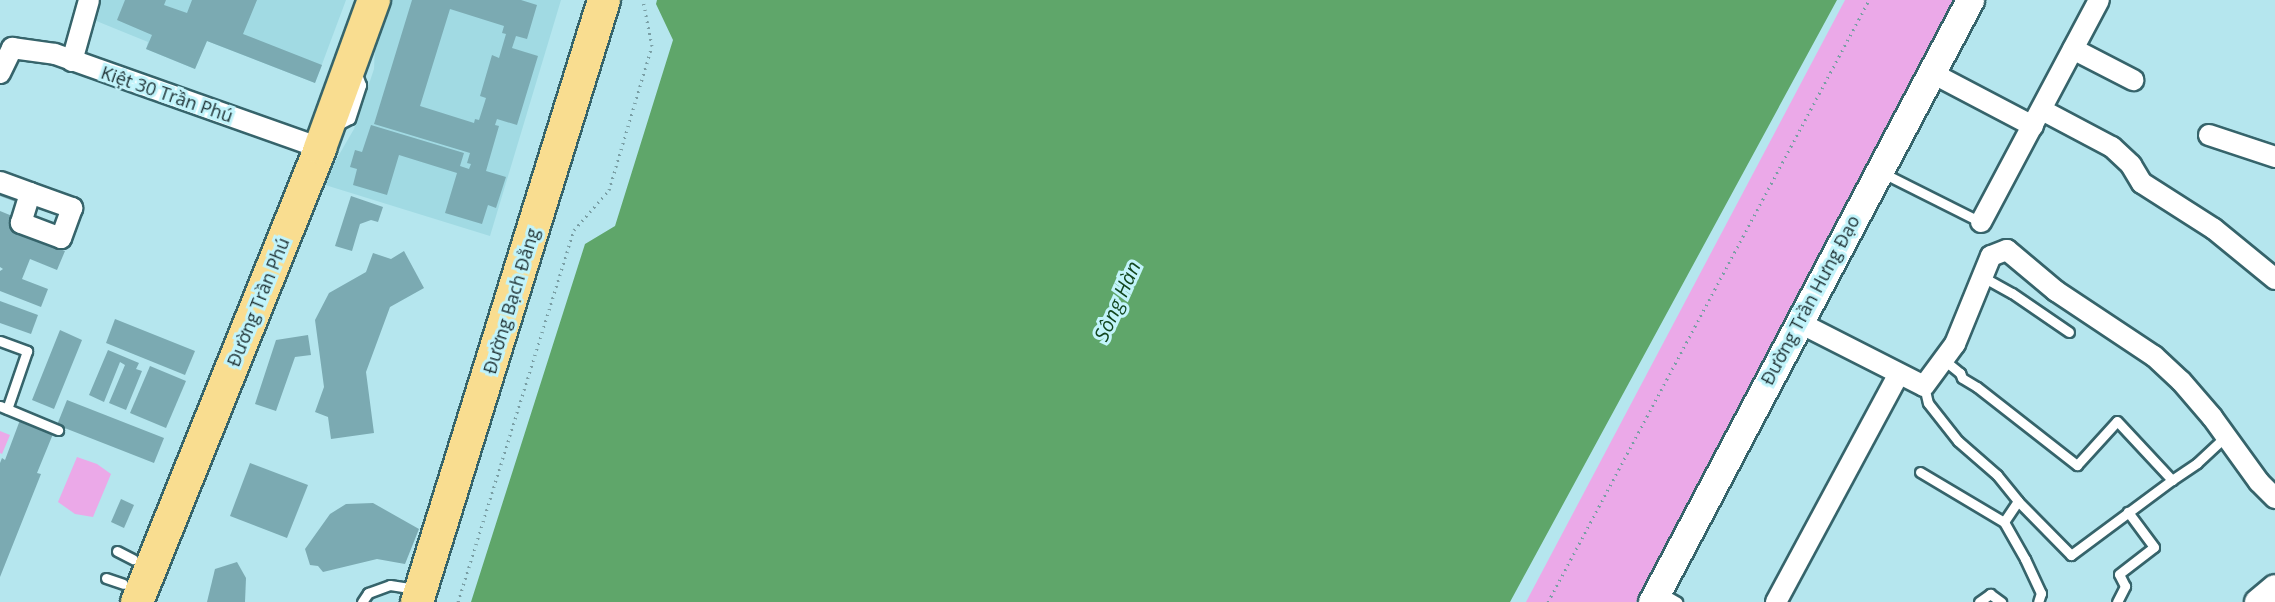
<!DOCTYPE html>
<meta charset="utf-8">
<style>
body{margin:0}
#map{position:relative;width:2275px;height:602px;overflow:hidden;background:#b5e6ee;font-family:"Open Sans",sans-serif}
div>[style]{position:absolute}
.built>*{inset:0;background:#a1dae3}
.green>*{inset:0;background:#eba9e8}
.water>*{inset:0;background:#5fa66a}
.building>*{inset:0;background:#7baab2}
.path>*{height:3px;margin-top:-1.5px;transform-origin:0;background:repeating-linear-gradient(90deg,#799ea4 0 1.5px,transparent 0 6px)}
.roads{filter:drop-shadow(2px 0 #36646b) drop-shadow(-2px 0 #36646b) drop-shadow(0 2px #36646b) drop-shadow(0 -2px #36646b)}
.service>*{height:9px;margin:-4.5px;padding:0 4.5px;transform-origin:4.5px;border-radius:4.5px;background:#fff}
.minor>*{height:20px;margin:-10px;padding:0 10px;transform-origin:10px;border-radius:10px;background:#fff}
.tertiary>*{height:24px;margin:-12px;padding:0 12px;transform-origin:12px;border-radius:12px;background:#fff}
.secondary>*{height:27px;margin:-13.5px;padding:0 13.5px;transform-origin:13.5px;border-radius:13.5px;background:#fff}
.primary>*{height:32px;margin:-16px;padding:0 16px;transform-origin:16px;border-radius:16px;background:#f9dd90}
span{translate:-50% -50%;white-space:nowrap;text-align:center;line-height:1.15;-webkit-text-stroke:6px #c2f4fb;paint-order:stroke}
.street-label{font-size:18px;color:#203437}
.water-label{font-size:20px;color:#12461f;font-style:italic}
</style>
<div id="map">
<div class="built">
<i style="clip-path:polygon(95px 0,346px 0,315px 83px,207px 41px,195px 69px,146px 49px,148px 42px,89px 18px)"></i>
<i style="clip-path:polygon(390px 0,561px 0,490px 236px,322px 184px,354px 129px,374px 69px,375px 45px)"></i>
</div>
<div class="green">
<i style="clip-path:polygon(1845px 0,1955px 0,1636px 602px,1526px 602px)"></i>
<i style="clip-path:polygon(0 431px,10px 435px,2px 454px,0 453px)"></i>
<i style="clip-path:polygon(77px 457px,97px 464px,111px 474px,93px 517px,75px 514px,58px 502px)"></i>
</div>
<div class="water">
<i style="clip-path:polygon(657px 0,1837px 0,1510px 602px,471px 602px,585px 244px,615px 226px,673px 40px,656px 4px)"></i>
</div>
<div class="building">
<i style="clip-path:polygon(125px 0,166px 0,164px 5px,187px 13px,192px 0,257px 0,243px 34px,322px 65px,315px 83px,207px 41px,195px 69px,146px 49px,152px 35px,117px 20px)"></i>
<i style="clip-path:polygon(evenodd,412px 0,521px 0,537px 5px,527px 39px,516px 36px,512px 48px,538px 56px,517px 125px,497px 119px,495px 125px,499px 126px,486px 171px,506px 177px,496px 208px,488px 205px,482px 224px,445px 213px,457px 173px,399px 155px,387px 195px,353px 185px,357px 169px,350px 167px,355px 150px,362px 152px,371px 125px,464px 153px,460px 166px,469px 169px,471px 164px,467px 163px,470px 153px,374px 124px,412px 0,450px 9px,504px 26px,502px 33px,506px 34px,499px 58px,492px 55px,480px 96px,486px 98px,479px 120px,475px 119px,474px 123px,420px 106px,450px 9px)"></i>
<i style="clip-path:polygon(0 187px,26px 198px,24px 205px,0 196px)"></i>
<i style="clip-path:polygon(351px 196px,383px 207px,378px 222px,371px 220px,360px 224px,352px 251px,335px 246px)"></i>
<i style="clip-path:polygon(0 211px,22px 220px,37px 240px,65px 251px,57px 270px,30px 259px,22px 279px,48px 289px,41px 307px,0 291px,0 271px,3px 269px,0 267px)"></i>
<i style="clip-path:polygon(404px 251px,424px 288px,390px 307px,366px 372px,374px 433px,331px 439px,328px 417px,315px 412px,324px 387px,315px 320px,329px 293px,366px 272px,373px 253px,391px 259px)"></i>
<i style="clip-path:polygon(0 301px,38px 315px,31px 334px,0 323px)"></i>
<i style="clip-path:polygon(115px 319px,195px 351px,185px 375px,106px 343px)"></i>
<i style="clip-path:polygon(60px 330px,82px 340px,54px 409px,32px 400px)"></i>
<i style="clip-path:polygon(308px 335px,311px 355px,295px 357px,276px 411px,255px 404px,276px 340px)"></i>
<i style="clip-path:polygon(108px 350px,139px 363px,136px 369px,142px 371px,126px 410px,109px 403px,125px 365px,120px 362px,104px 402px,89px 395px)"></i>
<i style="clip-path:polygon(150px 366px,186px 381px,166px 428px,130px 413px)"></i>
<i style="clip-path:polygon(67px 400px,164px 438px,154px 463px,57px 425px)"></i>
<i style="clip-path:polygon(20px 420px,53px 434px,37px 473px,41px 474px,0 577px,0 463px,2px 458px,5px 460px)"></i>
<i style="clip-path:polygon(250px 463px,308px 485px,287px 538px,230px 516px)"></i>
<i style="clip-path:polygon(121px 499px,134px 505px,124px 528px,111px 522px)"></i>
<i style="clip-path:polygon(373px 503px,419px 529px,405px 564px,377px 559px,323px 572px,318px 566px,310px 565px,305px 549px,330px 514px,346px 504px)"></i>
<i style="clip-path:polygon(237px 562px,246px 578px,245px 602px,207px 602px,215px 569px)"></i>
</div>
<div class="path">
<i style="left:458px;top:602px;width:390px;rotate:-72.7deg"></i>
<i style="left:574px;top:230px;width:53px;rotate:-48.8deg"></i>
<i style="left:609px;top:190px;width:150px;rotate:-73.4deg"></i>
<i style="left:652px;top:46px;width:47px;rotate:-101.1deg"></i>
<i style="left:1548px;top:602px;width:682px;rotate:-61.93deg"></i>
</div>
<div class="roads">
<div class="service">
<i style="left:338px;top:125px;width:13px;rotate:-27deg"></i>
<i style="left:350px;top:119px;width:36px;rotate:-72deg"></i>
<i style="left:361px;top:85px;width:12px;rotate:-110deg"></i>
<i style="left:1881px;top:172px;width:112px;rotate:26.6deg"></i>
<i style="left:1981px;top:276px;width:35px;rotate:29deg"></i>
<i style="left:2012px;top:293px;width:69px;rotate:34.4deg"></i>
<i style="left:0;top:341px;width:29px;rotate:20deg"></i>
<i style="left:27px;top:351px;width:61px;rotate:109deg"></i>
<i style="left:1944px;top:360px;width:21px;rotate:39deg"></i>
<i style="left:1960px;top:373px;width:5px;rotate:68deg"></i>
<i style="left:1962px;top:378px;width:17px;rotate:31deg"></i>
<i style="left:1977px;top:387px;width:127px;rotate:38deg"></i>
<i style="left:2077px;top:465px;width:59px;rotate:-47.7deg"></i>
<i style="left:2117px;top:421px;width:81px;rotate:47deg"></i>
<i style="left:2172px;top:480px;width:126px;rotate:143.4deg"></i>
<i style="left:2071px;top:555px;width:76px;rotate:-134.5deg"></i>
<i style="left:1924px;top:386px;width:17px;rotate:77deg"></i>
<i style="left:1928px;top:403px;width:48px;rotate:51.7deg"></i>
<i style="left:1958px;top:441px;width:52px;rotate:41.1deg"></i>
<i style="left:1997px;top:475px;width:33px;rotate:51deg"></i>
<i style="left:2018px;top:501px;width:25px;rotate:124deg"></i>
<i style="left:0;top:406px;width:63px;rotate:22.5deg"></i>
<i style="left:1920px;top:472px;width:98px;rotate:30.8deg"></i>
<i style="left:2004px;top:522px;width:43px;rotate:60.4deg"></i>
<i style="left:2025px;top:559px;width:38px;rotate:65deg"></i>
<i style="left:2041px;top:593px;width:9px;rotate:108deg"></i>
<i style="left:2172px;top:480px;width:30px;rotate:-34deg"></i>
<i style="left:2197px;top:463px;width:40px;rotate:-43deg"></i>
<i style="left:117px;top:551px;width:18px;rotate:27deg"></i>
<i style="left:106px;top:578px;width:18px;rotate:19deg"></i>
<i style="left:1660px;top:592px;width:20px;rotate:30deg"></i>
<i style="left:362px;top:602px;width:11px;rotate:-56deg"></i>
<i style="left:368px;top:593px;width:23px;rotate:-20deg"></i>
<i style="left:390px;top:585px;width:26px;rotate:9deg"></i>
<i style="left:1979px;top:602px;width:14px;rotate:-36deg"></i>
<i style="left:1990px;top:594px;width:14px;rotate:36deg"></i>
<i style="left:2117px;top:602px;width:18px;rotate:-63deg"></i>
<i style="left:2125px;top:586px;width:13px;rotate:-117deg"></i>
<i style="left:2119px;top:574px;width:44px;rotate:-37.6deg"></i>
<i style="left:2154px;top:547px;width:44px;rotate:-126.6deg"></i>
</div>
<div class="minor">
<i style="left:2073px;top:49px;width:68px;rotate:27.3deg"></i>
<i style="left:72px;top:61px;width:63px;rotate:-74.4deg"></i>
<i style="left:0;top:73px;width:28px;rotate:-64deg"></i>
<i style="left:12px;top:48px;width:43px;rotate:7.9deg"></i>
<i style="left:55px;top:54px;width:281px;rotate:19.5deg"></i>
<i style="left:1932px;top:73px;width:114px;rotate:27.7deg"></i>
<i style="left:2042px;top:110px;width:79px;rotate:27.9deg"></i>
<i style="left:2112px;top:147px;width:26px;rotate:43deg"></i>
<i style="left:2131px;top:165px;width:21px;rotate:59deg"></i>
<i style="left:2142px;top:183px;width:85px;rotate:32.6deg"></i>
<i style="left:2214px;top:229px;width:79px;rotate:39.3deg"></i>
<i style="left:2209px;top:135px;width:70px;rotate:18.4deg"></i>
<i style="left:0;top:182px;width:32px;rotate:20deg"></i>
<i style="left:30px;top:193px;width:45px;rotate:19.7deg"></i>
<i style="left:72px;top:208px;width:32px;rotate:110deg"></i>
<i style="left:61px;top:238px;width:43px;rotate:-159.4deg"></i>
<i style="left:21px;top:223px;width:31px;rotate:-73deg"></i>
<i style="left:1981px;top:222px;width:251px;rotate:-62deg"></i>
<i style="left:1798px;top:322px;width:141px;rotate:26.9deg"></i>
<i style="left:1924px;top:386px;width:52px;rotate:-53.6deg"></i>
<i style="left:1955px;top:344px;width:95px;rotate:-67.8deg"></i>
<i style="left:1991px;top:256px;width:17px;rotate:-21deg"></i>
<i style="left:2007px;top:250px;width:64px;rotate:39.9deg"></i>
<i style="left:2056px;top:291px;width:118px;rotate:33.6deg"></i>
<i style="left:2154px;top:356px;width:37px;rotate:43deg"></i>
<i style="left:2181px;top:381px;width:48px;rotate:49.3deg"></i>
<i style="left:2212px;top:417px;width:80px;rotate:54.1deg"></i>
<i style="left:2259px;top:482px;width:23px;rotate:45deg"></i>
<i style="left:1776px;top:602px;width:258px;rotate:-61.7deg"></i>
</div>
<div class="tertiary">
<i style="left:2257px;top:602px;width:23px;rotate:-40deg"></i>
</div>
<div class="secondary">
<i style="left:1652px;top:602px;width:681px;rotate:-62.16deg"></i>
</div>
<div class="primary">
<i style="left:137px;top:602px;width:489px;rotate:-68deg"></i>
<i style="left:320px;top:148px;width:158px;rotate:-70deg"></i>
<i style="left:417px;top:602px;width:630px;rotate:-72.74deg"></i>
</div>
</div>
<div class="street-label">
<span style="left:167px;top:94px;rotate:19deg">Kiệt 30 Trần Phú</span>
<span style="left:1810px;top:300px;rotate:-62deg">Đường Trần Hưng Đạo</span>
<span style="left:511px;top:301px;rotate:-73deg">Đường Bạch Đằng</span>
<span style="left:258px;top:302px;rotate:-68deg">Đường Trần Phú</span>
</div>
<div class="water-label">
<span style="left:1117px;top:301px;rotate:-66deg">Sông Hàn</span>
</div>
</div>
